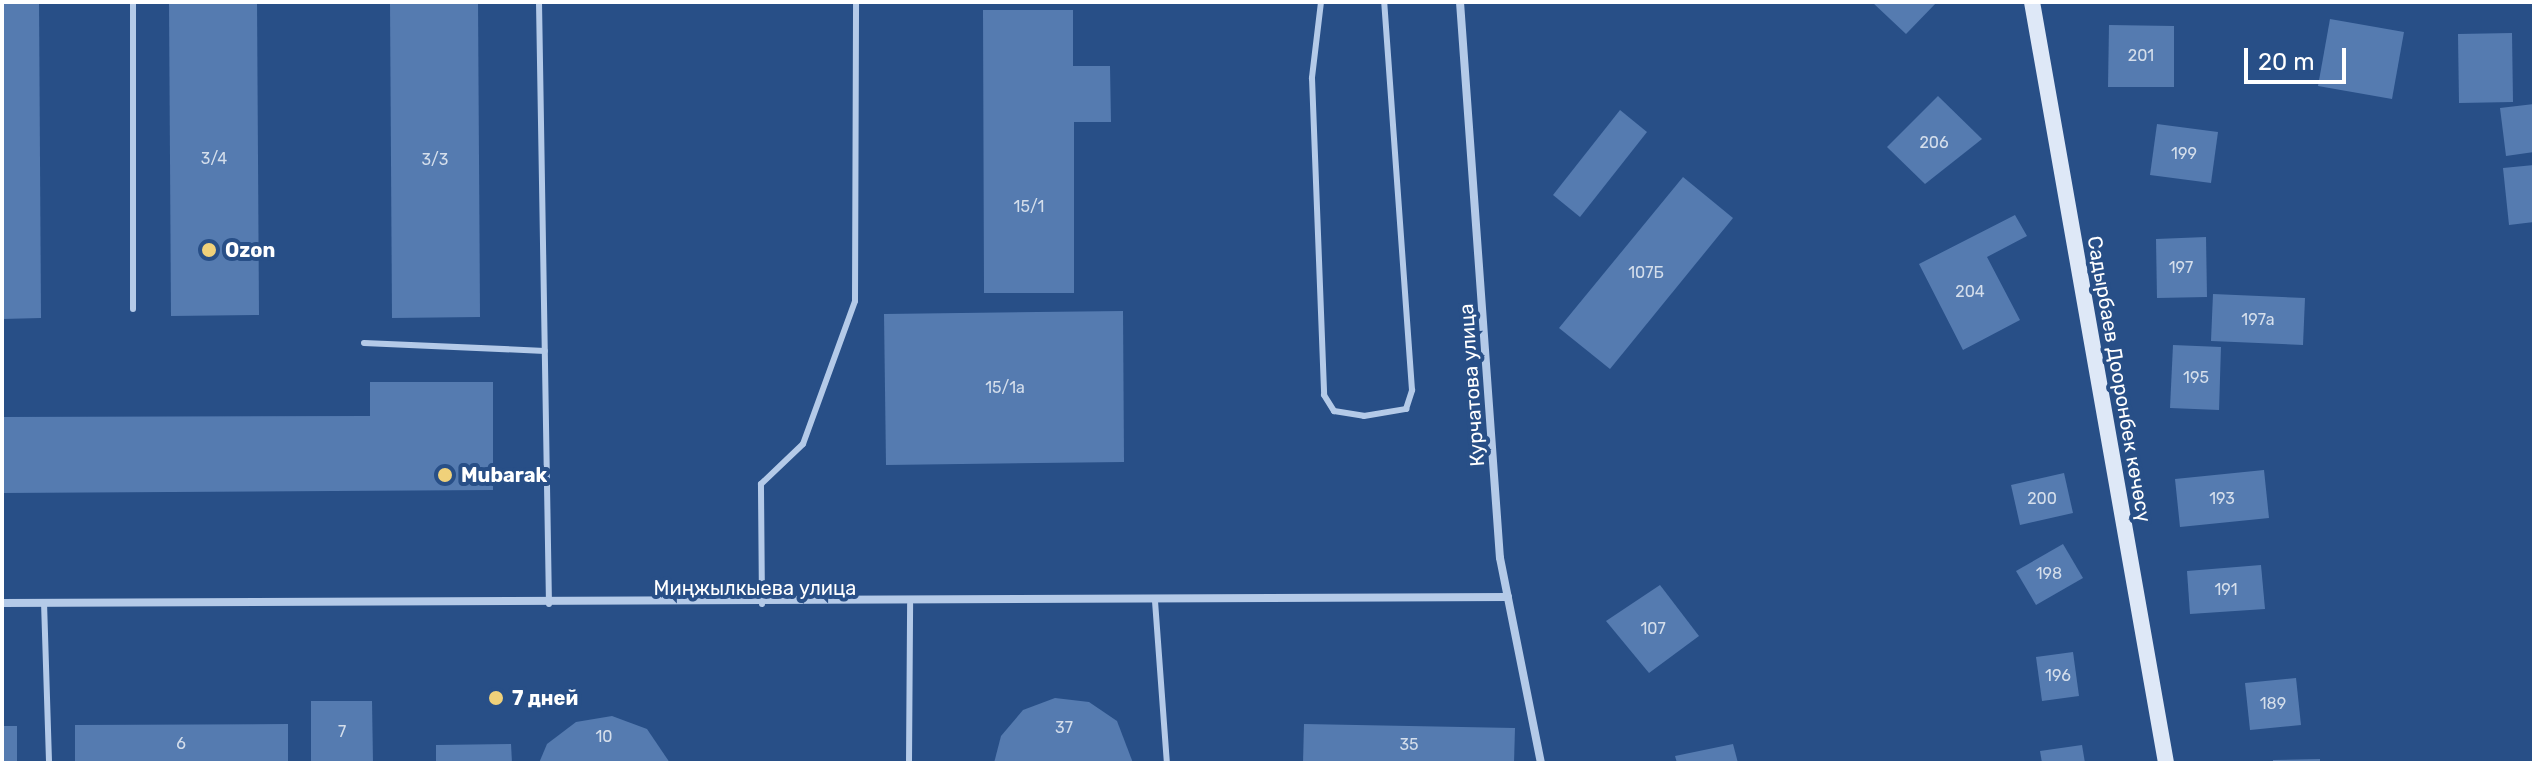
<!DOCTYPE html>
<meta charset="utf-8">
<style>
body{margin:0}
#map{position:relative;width:2536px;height:765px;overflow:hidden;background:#284f87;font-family:Rubik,sans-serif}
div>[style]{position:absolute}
.building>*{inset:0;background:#557bb0}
.lane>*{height:6px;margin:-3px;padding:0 3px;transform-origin:3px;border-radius:3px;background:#b4cae8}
.street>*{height:8px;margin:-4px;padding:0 4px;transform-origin:4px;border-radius:4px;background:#b4cae8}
.secondary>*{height:16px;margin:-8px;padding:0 8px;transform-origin:8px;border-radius:8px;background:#dee8f7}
.dots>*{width:22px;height:22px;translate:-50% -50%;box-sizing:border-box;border:4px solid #284f87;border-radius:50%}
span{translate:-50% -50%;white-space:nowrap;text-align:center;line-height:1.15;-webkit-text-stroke:8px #284f87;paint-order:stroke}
.number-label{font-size:16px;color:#d4deeb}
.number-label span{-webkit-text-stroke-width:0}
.poi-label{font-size:20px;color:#fff;font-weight:700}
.left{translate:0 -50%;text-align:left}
.street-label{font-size:20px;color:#fff}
.frame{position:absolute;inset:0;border:4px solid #fff;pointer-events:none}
.scale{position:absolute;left:2244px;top:48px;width:102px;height:36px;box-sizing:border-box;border:4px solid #fff;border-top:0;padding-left:10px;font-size:24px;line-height:28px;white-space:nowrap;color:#fff;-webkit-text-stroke:6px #284f87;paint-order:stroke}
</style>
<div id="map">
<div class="building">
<i style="clip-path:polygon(2px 2px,39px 2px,41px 318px,2px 319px)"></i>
<i style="clip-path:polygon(169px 2px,257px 2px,259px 315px,171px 316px)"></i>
<i style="clip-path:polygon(390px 2px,478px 2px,480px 317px,392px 318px)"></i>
<i style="clip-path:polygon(1872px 2px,1937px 2px,1906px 34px)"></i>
<i style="clip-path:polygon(983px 10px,1073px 10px,1073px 66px,1110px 66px,1111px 122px,1074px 122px,1074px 293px,984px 293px)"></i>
<i style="clip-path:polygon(2330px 19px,2404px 32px,2392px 99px,2318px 86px)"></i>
<i style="clip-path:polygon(2109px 25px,2174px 26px,2174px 87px,2108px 87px)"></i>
<i style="clip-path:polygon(2512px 33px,2513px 102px,2459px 103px,2458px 34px)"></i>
<i style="clip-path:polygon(1938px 96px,1982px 139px,1925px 184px,1887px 147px)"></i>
<i style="clip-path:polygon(2534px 104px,2534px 152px,2506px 156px,2500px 108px)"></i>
<i style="clip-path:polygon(1620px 110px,1647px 132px,1580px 217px,1553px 195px)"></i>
<i style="clip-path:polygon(2157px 124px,2218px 132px,2211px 183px,2150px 175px)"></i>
<i style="clip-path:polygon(2534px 165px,2534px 222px,2509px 225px,2503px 168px)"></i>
<i style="clip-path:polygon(1683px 177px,1733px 218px,1610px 369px,1559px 328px)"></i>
<i style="clip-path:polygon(2015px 215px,2027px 236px,1987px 257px,2020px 320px,1963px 350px,1919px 264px)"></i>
<i style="clip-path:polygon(2206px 237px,2207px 297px,2157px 298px,2156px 239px)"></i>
<i style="clip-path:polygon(2213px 294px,2305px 298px,2303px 345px,2211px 341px)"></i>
<i style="clip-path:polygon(1123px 311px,1124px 462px,886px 465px,884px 314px)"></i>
<i style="clip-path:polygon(2173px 345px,2221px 347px,2219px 410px,2170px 408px)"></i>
<i style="clip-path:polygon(370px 382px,493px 382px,493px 490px,2px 493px,2px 417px,370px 416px)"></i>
<i style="clip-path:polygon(2264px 470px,2269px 518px,2180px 527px,2175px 479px)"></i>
<i style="clip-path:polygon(2064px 473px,2073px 513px,2020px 525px,2011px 485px)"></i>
<i style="clip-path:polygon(2063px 544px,2083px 578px,2036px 605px,2016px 571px)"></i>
<i style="clip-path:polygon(2261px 565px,2265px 609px,2190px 614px,2187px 571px)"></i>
<i style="clip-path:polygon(1660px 585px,1699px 636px,1649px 673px,1606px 621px)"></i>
<i style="clip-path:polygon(2073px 652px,2079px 696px,2042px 701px,2036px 657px)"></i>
<i style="clip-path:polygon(2296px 678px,2301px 725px,2250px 730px,2245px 683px)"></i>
<i style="clip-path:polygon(1055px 698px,1089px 702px,1117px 721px,1133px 763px,994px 763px,1001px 736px,1023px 710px)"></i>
<i style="clip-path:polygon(311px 701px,372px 701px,373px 763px,311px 763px)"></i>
<i style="clip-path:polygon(612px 716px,647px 729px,670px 763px,539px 763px,547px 744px,576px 722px)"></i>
<i style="clip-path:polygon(288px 724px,288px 763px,75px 763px,75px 725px)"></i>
<i style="clip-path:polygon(1304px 724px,1515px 728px,1514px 763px,1303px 763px)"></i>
<i style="clip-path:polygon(2px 726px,17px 726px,17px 763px,2px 763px)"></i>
<i style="clip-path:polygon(511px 744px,512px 763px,436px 763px,436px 745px)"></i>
<i style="clip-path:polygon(1733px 744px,1738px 763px,1677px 763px,1675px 756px)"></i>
<i style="clip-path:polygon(2082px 745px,2085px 763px,2042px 763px,2040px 751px)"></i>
<i style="clip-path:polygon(2320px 759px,2320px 763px,2273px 763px,2273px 760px)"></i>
</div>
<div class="lane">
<i style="left:133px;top:2px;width:307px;rotate:90deg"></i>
<i style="left:539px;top:2px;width:602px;rotate:89.05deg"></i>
<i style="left:1321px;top:2px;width:77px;rotate:96.8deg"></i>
<i style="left:1312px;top:78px;width:317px;rotate:87.8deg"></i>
<i style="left:1324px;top:395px;width:19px;rotate:58deg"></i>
<i style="left:1334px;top:411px;width:30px;rotate:9deg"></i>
<i style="left:1364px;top:416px;width:43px;rotate:-9.5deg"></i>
<i style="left:1406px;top:409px;width:20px;rotate:-72deg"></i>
<i style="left:1412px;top:390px;width:389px;rotate:-94.1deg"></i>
<i style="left:364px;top:343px;width:181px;rotate:2.5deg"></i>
<i style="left:1155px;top:601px;width:162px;rotate:85.8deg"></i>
<i style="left:44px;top:602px;width:161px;rotate:88.2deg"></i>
<i style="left:762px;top:604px;width:120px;rotate:-90.5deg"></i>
<i style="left:761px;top:484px;width:58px;rotate:-43.6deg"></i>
<i style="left:803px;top:444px;width:152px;rotate:-70deg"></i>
<i style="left:855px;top:301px;width:298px;rotate:-89.8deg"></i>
<i style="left:909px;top:763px;width:159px;rotate:-89.6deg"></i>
</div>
<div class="street">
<i style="left:1460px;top:2px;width:557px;rotate:85.89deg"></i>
<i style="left:1500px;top:558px;width:209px;rotate:78.7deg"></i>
<i style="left:2px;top:603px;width:1506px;rotate:-0.23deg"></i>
</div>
<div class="secondary">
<i style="left:2032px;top:2px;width:773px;rotate:80.01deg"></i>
</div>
<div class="dots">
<i style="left:209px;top:250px;background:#f0d17a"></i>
<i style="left:445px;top:475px;background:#f0d17a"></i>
<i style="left:496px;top:698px;background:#f0d17a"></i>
</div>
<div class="number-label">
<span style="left:2141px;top:56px">201</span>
<span style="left:1934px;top:143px">206</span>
<span style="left:2184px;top:154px">199</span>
<span style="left:214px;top:159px">3/4</span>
<span style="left:435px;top:160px">3/3</span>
<span style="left:1029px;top:207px">15/1</span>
<span style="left:2181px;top:268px">197</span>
<span style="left:1646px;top:273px">107Б</span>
<span style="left:1970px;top:292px">204</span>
<span style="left:2258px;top:320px">197а</span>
<span style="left:2196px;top:378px">195</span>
<span style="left:1005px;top:388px">15/1а</span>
<span style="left:2042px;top:499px">200</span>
<span style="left:2222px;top:499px">193</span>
<span style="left:2049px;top:574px">198</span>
<span style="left:2226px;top:590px">191</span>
<span style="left:1653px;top:629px">107</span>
<span style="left:2058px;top:676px">196</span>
<span style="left:2273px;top:704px">189</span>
<span style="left:1064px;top:728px">37</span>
<span style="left:342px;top:732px">7</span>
<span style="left:604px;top:737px">10</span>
<span style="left:181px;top:744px">6</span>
<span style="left:1409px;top:745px">35</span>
</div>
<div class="poi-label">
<span class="left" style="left:225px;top:250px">Ozon</span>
<span class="left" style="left:461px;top:475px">Mubarak</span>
<span class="left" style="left:512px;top:698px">7 дней</span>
</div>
<div class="street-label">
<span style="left:2119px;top:379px;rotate:80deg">Садырбаев Дооронбек көчөсү</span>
<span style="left:1472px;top:385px;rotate:-94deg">Курчатова улица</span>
<span style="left:755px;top:588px">Миңжылкыева улица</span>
</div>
<div class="frame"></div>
<div class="scale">20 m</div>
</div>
